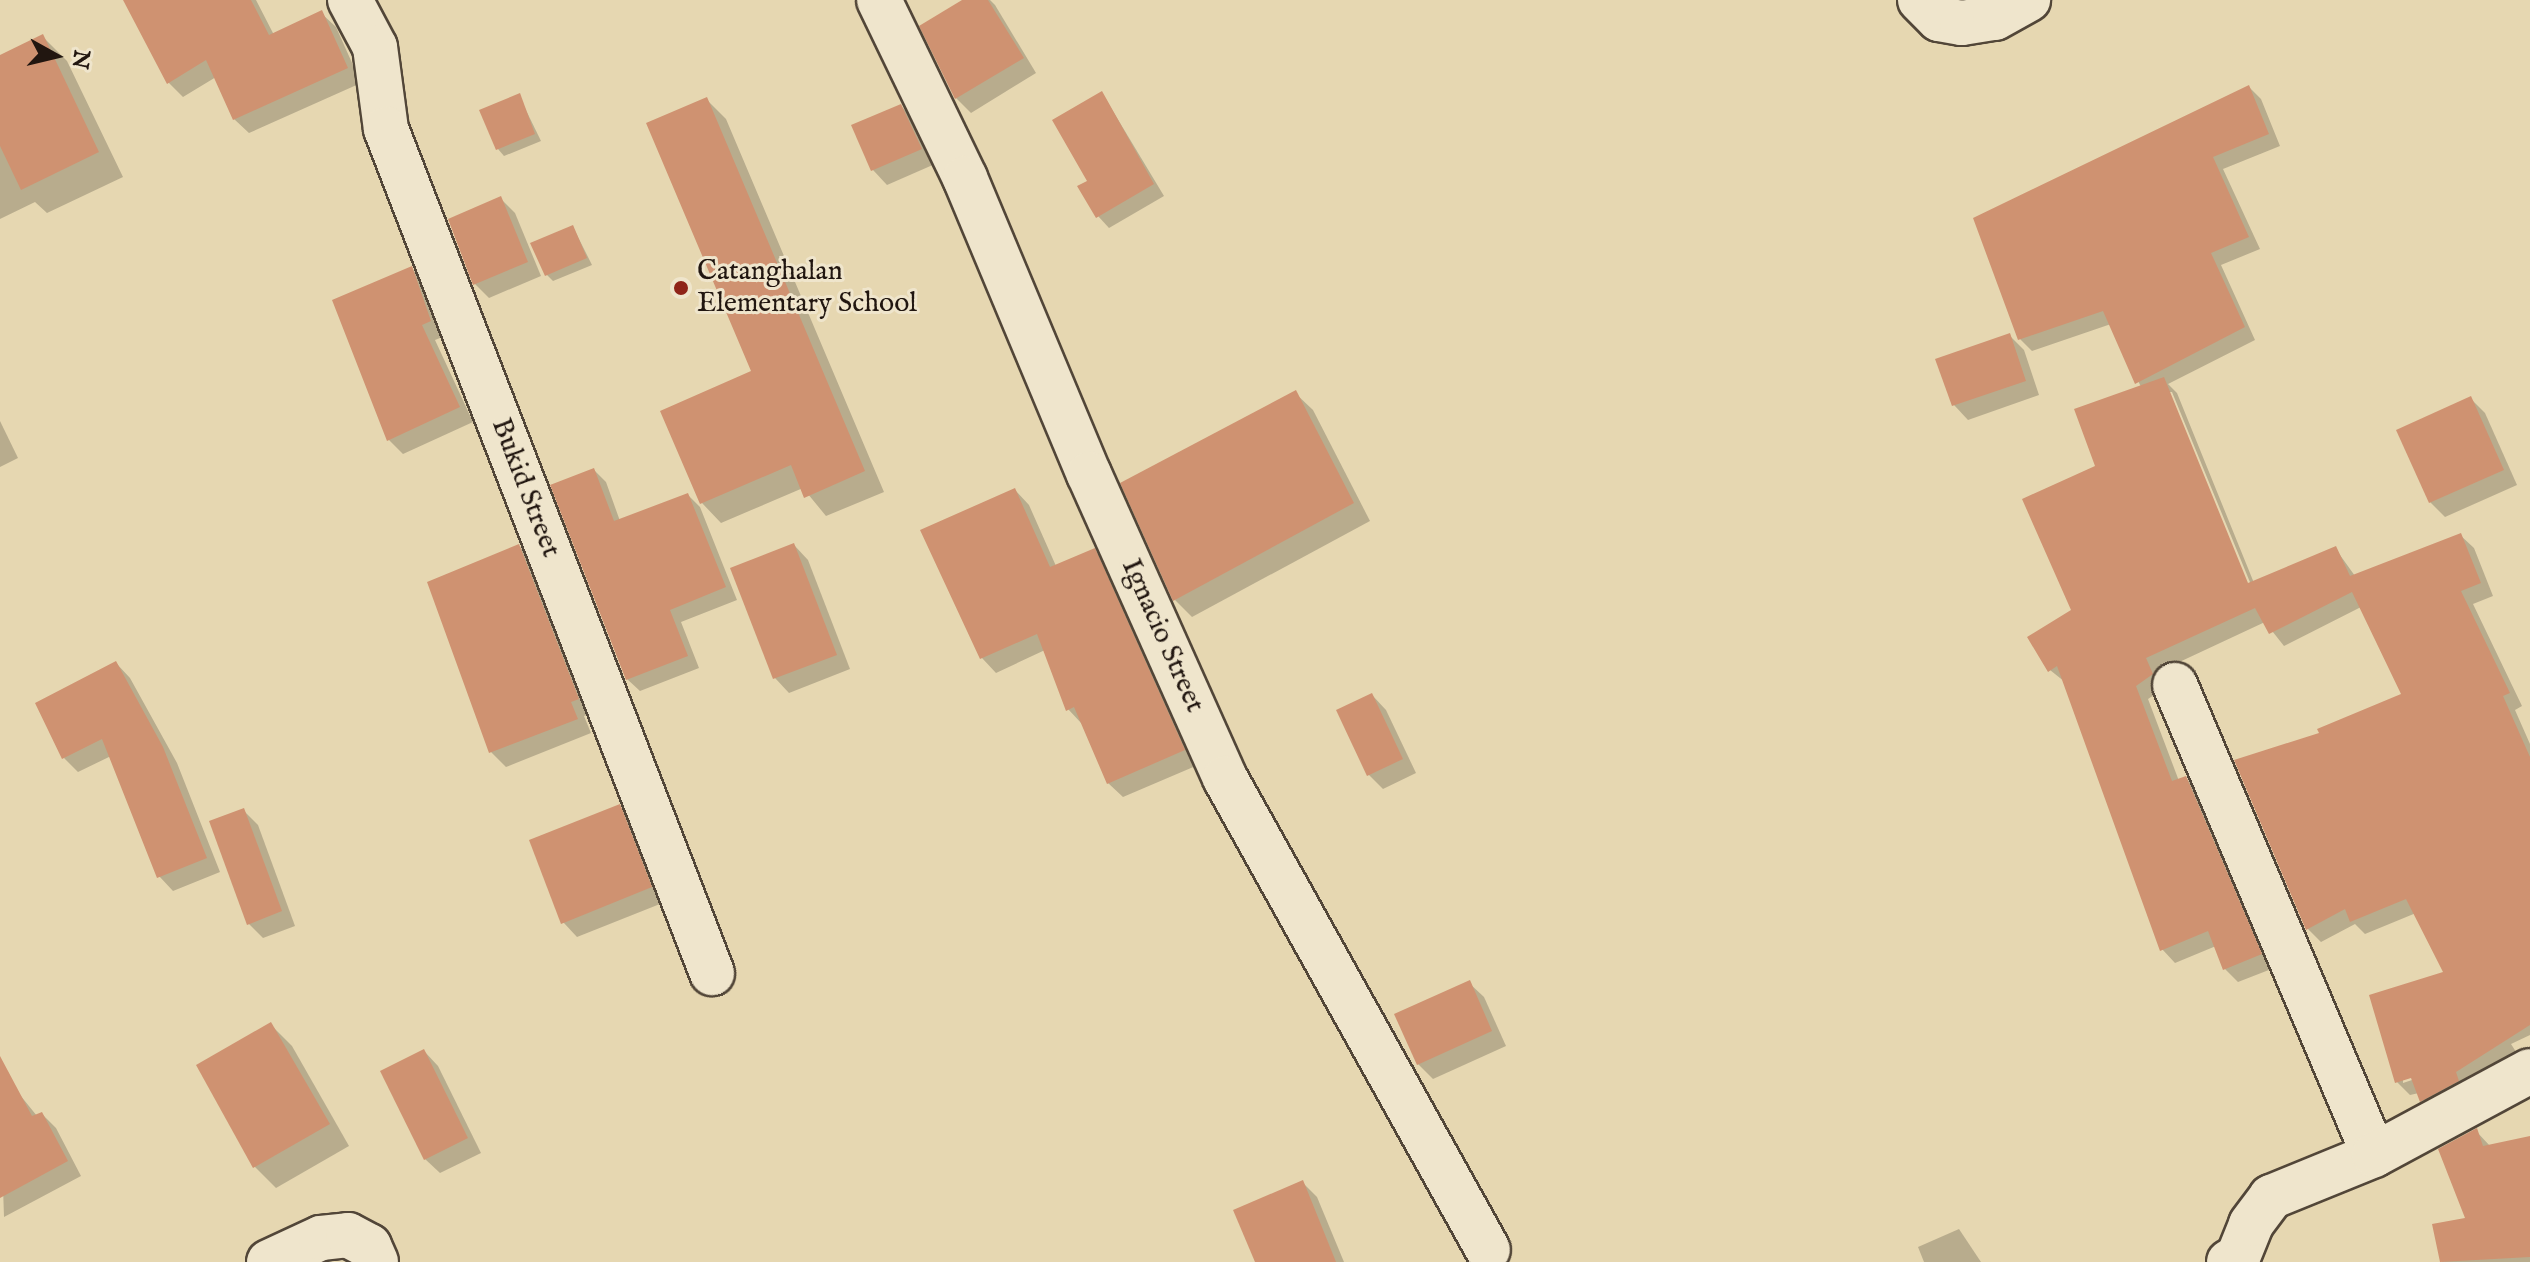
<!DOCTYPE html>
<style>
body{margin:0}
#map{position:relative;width:2530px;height:1262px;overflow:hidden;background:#e6d7b1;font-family:"IM FELL English",serif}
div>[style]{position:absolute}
.shadow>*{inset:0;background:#0003}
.building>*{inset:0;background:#cf9271}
.roads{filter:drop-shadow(2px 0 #524638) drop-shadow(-2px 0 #524638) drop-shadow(0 2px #524638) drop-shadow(0 -2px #524638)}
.minor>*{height:44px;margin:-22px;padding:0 22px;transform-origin:22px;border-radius:22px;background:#efe5cc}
.dots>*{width:22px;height:22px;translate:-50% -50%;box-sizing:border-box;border:4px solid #efe5cc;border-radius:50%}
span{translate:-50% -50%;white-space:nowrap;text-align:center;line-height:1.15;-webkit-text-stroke:6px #efe5cc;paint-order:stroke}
.poi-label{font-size:28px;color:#211610}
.left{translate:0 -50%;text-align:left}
.street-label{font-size:28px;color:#211610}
.north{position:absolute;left:16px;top:16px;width:80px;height:80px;-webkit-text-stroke:6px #efe5cc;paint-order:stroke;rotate:98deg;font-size:22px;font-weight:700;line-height:32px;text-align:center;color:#211610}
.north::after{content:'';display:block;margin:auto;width:28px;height:36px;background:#211610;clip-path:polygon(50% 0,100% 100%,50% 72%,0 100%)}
</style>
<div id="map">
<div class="shadow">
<i style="clip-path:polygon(125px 0,256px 0,274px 35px,321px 13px,336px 27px,361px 83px,249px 133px,234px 119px,216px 77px,183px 97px,169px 83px)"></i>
<i style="clip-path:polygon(966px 0,990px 0,995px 5px,1036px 73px,971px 113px,956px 98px,922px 27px)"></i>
<i style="clip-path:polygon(43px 37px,67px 61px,123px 177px,47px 213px,35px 202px,0 219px,0 57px)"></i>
<i style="clip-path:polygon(evenodd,2249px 87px,2261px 99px,2280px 146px,2223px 169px,2260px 249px,2221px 265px,2255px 340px,2168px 384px,2177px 393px,2254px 583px,2335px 548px,2355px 576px,2460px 535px,2474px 548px,2493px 596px,2473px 604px,2522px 706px,2515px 710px,2530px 744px,2530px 1035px,2511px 1044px,2518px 1055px,2435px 1114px,2419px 1093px,2410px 1095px,2397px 1082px,2446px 974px,2416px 913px,2365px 934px,2355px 924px,2321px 942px,2308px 929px,2321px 734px,2404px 695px,2361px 607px,2284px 646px,2265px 622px,2158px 672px,2165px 688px,2148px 699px,2179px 781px,2186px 778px,2199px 792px,2274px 968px,2238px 982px,2225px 969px,2216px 946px,2175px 963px,2162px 949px,2065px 682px,2050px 670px,2073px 611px,2097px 467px,2141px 387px,2111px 324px,2032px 351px,2020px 339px,2249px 87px,2168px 392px,2172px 392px,2254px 592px,2250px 593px,2168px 392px,2249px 87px,2420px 1074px,2421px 1077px,2403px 1083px,2403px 1079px,2420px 1074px)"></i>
<i style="clip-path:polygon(1102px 93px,1164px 196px,1109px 228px,1098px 216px,1090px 182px)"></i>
<i style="clip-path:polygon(519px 96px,541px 141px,504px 156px,498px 149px)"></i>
<i style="clip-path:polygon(706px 99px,726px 119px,884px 492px,826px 516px,803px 488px,721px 523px,702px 503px,754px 372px)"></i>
<i style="clip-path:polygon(901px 106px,915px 121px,935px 164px,887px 185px,873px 170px)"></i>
<i style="clip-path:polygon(501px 199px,515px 213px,541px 276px,489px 298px,475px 284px)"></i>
<i style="clip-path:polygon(573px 227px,592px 265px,553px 281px,546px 274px)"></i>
<i style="clip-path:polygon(412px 269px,426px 283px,445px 336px,435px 340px,473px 422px,403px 454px,389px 440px)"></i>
<i style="clip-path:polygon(2009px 335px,2024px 350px,2039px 395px,1968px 420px,1954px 405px)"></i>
<i style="clip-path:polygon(1295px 393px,1313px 410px,1370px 521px,1192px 617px,1175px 600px)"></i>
<i style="clip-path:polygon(2471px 399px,2485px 413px,2517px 485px,2445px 517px,2430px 502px)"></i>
<i style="clip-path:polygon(0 421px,18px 458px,0 467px)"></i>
<i style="clip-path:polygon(594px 470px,606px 482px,620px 521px,688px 495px,700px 507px,737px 600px,681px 622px,699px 668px,640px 691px,627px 679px)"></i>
<i style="clip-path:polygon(1015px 490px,1029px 505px,1056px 566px,1094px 550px,1109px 565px,1198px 765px,1123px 797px,1108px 783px,1082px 724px,1068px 709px,1045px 650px,996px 673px,982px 658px)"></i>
<i style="clip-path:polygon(794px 545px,808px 560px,850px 669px,789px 693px,775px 678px,733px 569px)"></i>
<i style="clip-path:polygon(519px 546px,533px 560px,592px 713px,584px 716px,591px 733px,506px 767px,491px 752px,430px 583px)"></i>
<i style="clip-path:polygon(116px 663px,130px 678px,177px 763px,220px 872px,173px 891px,159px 876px,111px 756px,78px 772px,64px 758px)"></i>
<i style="clip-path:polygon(1372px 695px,1386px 710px,1416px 773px,1383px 789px,1369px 775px)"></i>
<i style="clip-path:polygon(619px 806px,634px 821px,665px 902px,577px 937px,563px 922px)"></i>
<i style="clip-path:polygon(243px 810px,258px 825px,295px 926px,263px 938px,249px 924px)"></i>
<i style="clip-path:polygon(1469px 983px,1484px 997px,1506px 1046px,1433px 1079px,1418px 1064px)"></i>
<i style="clip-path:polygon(271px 1025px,292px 1046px,349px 1146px,276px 1188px,255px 1167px)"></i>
<i style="clip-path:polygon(424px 1051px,438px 1066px,481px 1153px,440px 1173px,425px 1159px)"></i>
<i style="clip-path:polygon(16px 1090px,37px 1116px,42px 1114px,56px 1128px,81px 1176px,4px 1217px,0 1099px)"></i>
<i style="clip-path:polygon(2476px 1131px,2490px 1146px,2530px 1138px,2530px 1262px,2442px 1262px,2435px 1226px,2468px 1219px)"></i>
<i style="clip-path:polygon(1303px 1183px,1317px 1197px,1344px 1262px,1257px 1262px)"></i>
<i style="clip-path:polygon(1959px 1229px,1981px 1262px,1924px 1262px,1918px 1247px)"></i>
</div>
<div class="building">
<i style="clip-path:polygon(123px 0,251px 0,269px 35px,322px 10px,348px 68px,233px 120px,206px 60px,167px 84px)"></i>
<i style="clip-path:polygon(962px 0,988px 0,1024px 58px,955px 99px,919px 26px)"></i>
<i style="clip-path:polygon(43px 34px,99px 152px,21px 190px,0 146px,0 55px)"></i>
<i style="clip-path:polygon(2249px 85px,2269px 134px,2213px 157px,2249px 237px,2211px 253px,2245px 327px,2135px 384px,2103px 311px,2018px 340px,1973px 218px)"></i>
<i style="clip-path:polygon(1102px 91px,1154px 184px,1096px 218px,1077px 186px,1087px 181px,1052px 120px)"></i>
<i style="clip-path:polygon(520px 93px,535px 134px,496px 150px,479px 110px)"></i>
<i style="clip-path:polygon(707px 97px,865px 471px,804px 498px,791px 465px,700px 504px,660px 411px,751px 371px,646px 123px)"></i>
<i style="clip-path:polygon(901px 104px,922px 149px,871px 171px,851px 125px)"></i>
<i style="clip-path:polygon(501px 196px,528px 262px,473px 285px,448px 219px)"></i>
<i style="clip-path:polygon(573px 225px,587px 258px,545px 276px,530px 243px)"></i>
<i style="clip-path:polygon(412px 266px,431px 321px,422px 325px,460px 407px,387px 441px,332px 300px)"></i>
<i style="clip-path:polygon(2010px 333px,2026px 381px,1952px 406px,1935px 359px)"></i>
<i style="clip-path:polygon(2164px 377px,2248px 583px,2336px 546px,2350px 576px,2461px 533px,2481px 583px,2461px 591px,2510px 693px,2503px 696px,2530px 757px,2530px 1025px,2456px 1072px,2459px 1081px,2420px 1102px,2411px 1078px,2395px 1083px,2369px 995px,2443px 972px,2406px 899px,2350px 922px,2345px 909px,2306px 930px,2234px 760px,2319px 733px,2317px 729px,2401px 694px,2352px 592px,2269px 634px,2255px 608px,2146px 658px,2153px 674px,2136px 686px,2172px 781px,2186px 776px,2262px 954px,2223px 970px,2208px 931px,2160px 951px,2057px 666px,2048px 672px,2027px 637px,2071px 610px,2022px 499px,2095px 466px,2074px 409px)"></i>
<i style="clip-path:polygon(1296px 390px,1354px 503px,1173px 601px,1120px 483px)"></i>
<i style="clip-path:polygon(2471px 396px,2504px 470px,2429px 503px,2396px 430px)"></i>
<i style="clip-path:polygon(594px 468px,614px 521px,688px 493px,726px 587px,670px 610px,688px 656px,626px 680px,550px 485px)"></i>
<i style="clip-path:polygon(1015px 488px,1050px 567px,1095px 548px,1185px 750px,1107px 784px,1074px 707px,1066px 711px,1037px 634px,980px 659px,920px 530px)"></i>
<i style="clip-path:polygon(794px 543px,837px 655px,773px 679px,730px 568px)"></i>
<i style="clip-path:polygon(519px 544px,579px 699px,571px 702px,578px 719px,489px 753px,427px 582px)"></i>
<i style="clip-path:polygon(116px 661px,163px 747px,207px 858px,157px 878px,102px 739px,62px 759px,35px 703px)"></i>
<i style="clip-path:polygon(1372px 693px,1403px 759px,1367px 776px,1336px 710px)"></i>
<i style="clip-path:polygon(620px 804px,652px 887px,561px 924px,529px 840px)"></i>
<i style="clip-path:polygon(244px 808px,282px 911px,247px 925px,209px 821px)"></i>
<i style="clip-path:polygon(1470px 980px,1492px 1031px,1417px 1065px,1394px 1014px)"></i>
<i style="clip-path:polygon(271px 1022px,330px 1124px,253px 1168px,196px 1065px)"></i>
<i style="clip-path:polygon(424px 1049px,468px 1138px,424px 1160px,380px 1071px)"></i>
<i style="clip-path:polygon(0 1056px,32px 1116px,42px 1112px,68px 1161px,0 1198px)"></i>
<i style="clip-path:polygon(2477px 1128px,2483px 1146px,2530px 1136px,2530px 1257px,2440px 1262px,2432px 1224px,2465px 1218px,2438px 1149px)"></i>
<i style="clip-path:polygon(1303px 1180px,1336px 1262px,1255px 1262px,1233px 1210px)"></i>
</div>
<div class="roads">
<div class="minor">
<i style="left:350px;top:0;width:53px;rotate:62deg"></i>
<i style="left:375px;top:47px;width:83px;rotate:82.4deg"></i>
<i style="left:386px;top:129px;width:905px;rotate:68.88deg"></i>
<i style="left:879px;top:0;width:198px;rotate:64.2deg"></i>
<i style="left:965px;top:178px;width:321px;rotate:67.3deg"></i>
<i style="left:1089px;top:474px;width:333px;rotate:65.9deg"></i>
<i style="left:1225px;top:778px;width:540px;rotate:60.87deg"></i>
<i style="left:1920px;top:0;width:27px;rotate:45deg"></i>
<i style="left:1939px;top:19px;width:23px;rotate:10deg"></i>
<i style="left:1962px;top:23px;width:33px;rotate:-9deg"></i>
<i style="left:1995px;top:18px;width:38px;rotate:-29deg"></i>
<i style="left:2175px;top:685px;width:510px;rotate:67.05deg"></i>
<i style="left:269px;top:1262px;width:57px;rotate:-24.8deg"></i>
<i style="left:321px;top:1238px;width:27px;rotate:-6deg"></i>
<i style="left:348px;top:1235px;width:24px;rotate:28deg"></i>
<i style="left:369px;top:1246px;width:17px;rotate:66deg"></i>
<i style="left:2229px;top:1262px;width:10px;rotate:-29deg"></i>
<i style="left:2238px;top:1257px;width:35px;rotate:-68deg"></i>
<i style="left:2251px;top:1224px;width:34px;rotate:-53deg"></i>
<i style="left:2271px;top:1197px;width:111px;rotate:-22.2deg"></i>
<i style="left:2374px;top:1155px;width:177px;rotate:-28.3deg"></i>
</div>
</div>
<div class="dots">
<i style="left:681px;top:288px;background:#8f2418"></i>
</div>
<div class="poi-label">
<span class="left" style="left:697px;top:288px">Catanghalan<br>Elementary School</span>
</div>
<div class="street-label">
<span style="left:525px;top:488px;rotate:69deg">Bukid Street</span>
<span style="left:1162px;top:636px;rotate:66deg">Ignacio Street</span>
</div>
<div class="north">N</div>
</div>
